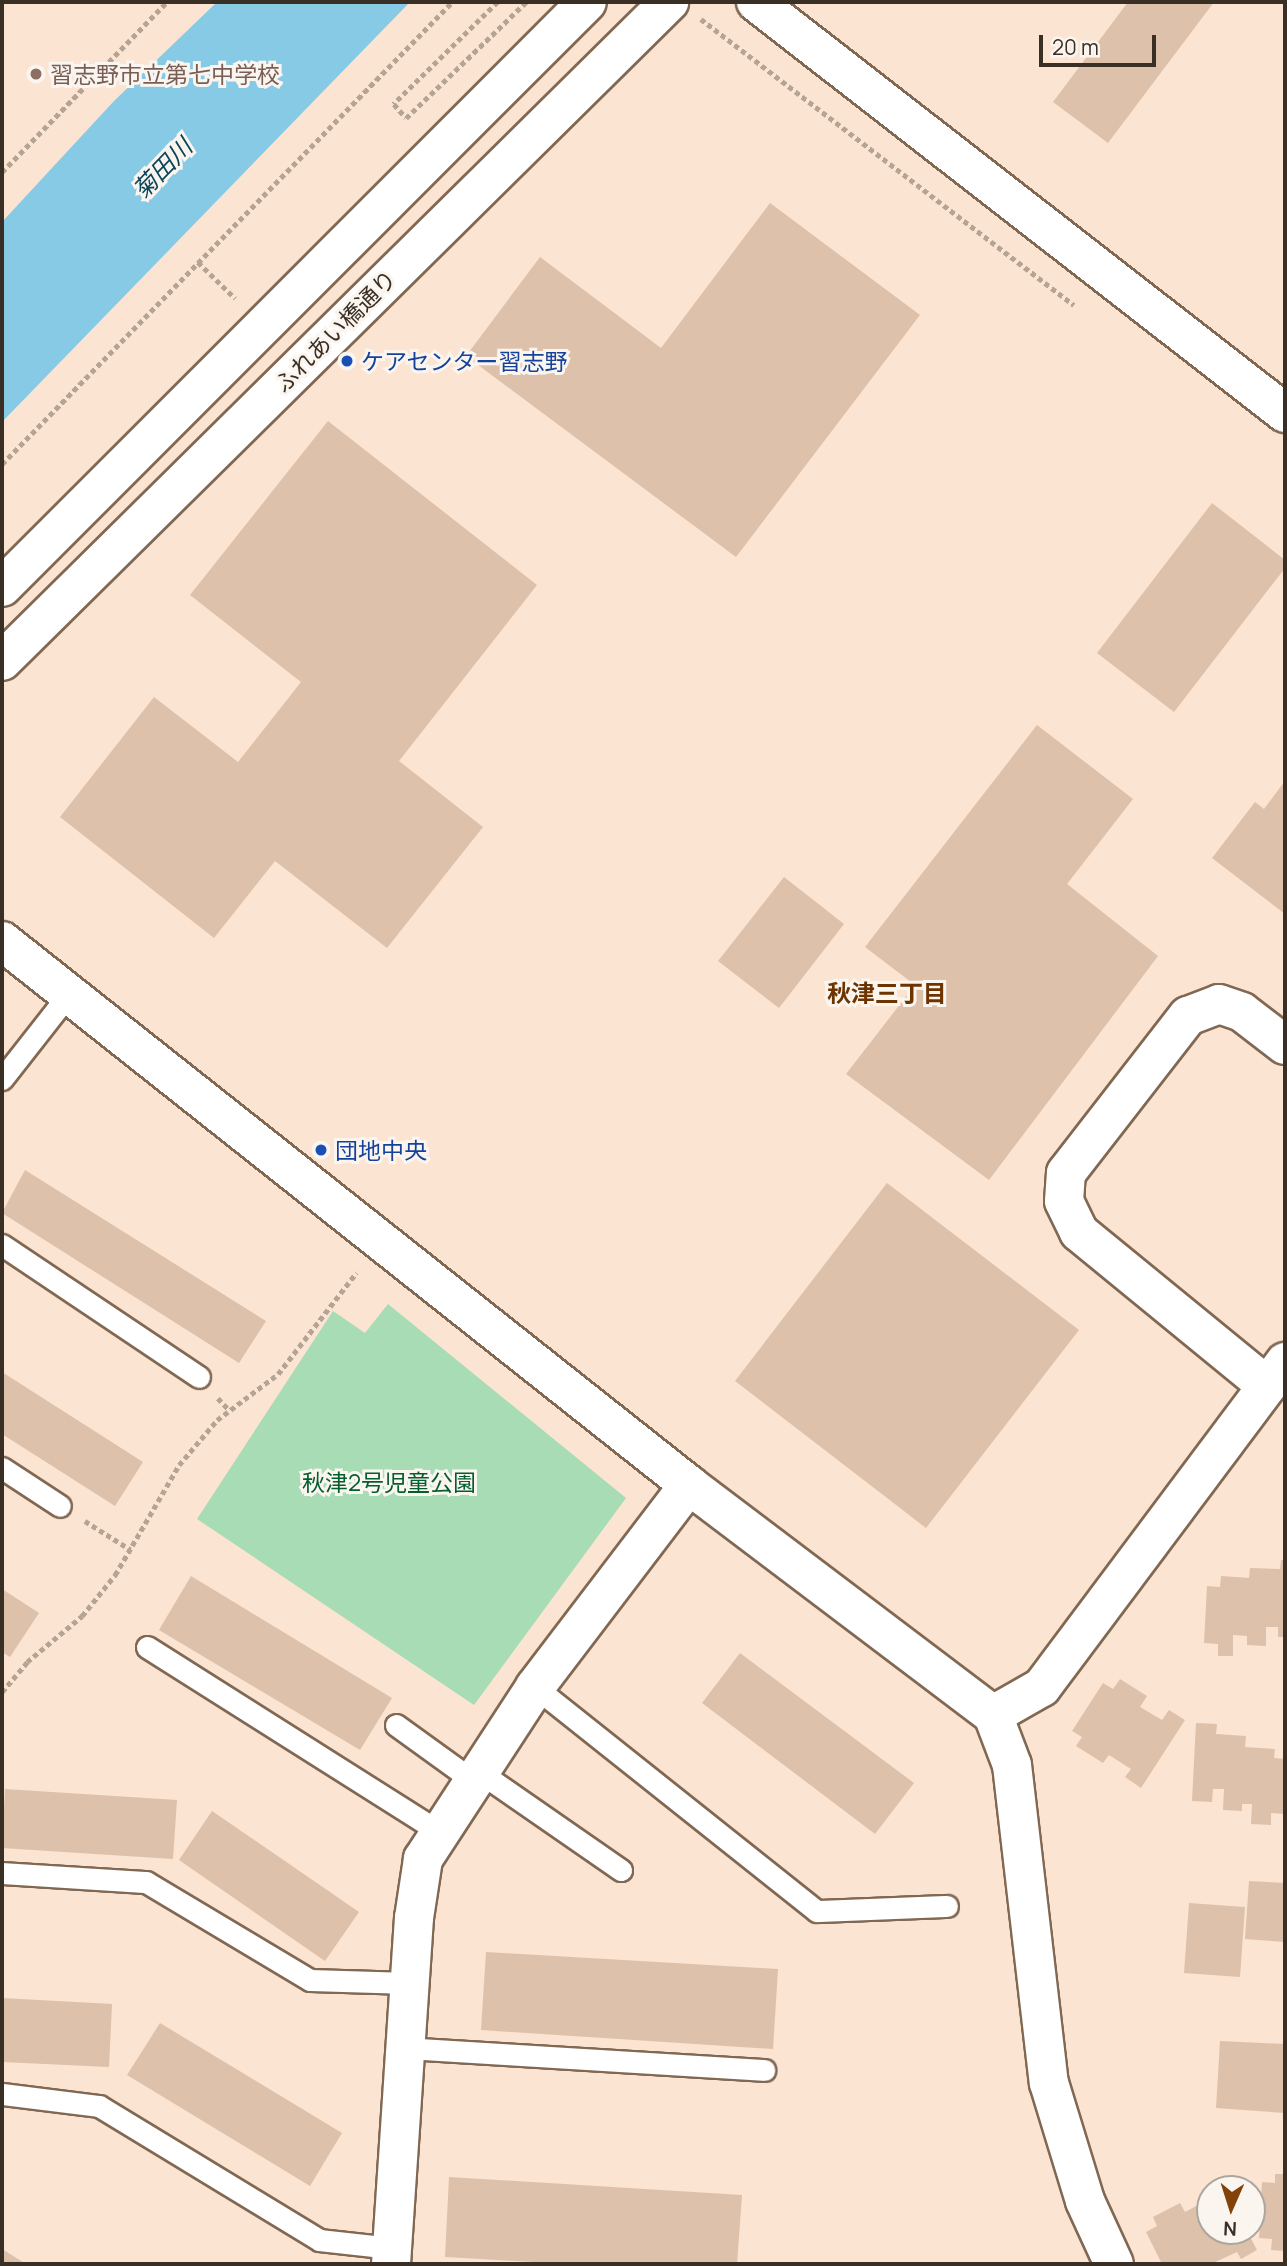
<!DOCTYPE html>
<meta charset="utf-8">
<style>
body{margin:0}
#map{position:relative;width:1287px;height:2266px;overflow:hidden;background:#fbe4d1;font-family:Manrope,"Noto Sans JP",sans-serif}
div>[style]{position:absolute}
.green>*{inset:0;background:#a8dcb5}
.water>*{inset:0;background:#87cae6}
.building>*{inset:0;background:#ddc1aa}
.path>*{height:4.5px;margin-top:-2.25px;transform-origin:0;background:repeating-linear-gradient(90deg,#b5a393 0 5px,transparent 0 8.5px)}
.roads{filter:drop-shadow(2px 0 #816853) drop-shadow(-2px 0 #816853) drop-shadow(0 2px #816853) drop-shadow(0 -2px #816853)}
.lane>*{height:21px;margin:-10.5px;padding:0 10.5px;transform-origin:10.5px;border-radius:10.5px;background:#fff}
.street>*{height:38px;margin:-19px;padding:0 19px;transform-origin:19px;border-radius:19px;background:#fff}
.secondary>*{height:38px;margin:-19px;padding:0 19px;transform-origin:19px;border-radius:19px;background:#fff}
.dots>*{width:19px;height:19px;translate:-50% -50%;box-sizing:border-box;border:4px solid #fbf5f0;border-radius:50%}
span{translate:-50% -50%;white-space:nowrap;text-align:center;line-height:1.15;-webkit-text-stroke:6px #fbf5f0;paint-order:stroke}
.education-label{font-size:23px;color:#785e54}
.left{translate:0 -50%;text-align:left}
.street-label{font-size:23px;color:#392f25}
.transit-label{font-size:23px;color:#164399}
.park-label{font-size:23px;color:#045d2d}
.water-label{font-size:24px;color:#0b4659;font-style:italic}
.neighbourhood-label{font-size:24px;color:#6e3400;font-weight:700}
.frame{position:absolute;inset:0;border:4px solid #392f25;pointer-events:none}
.north{position:absolute;left:1196px;top:2175px;width:70px;height:70px;box-sizing:border-box;background:#fbf5f0;border:2px solid #ada69f;border-radius:50%;rotate:183deg;font-size:19px;font-weight:700;line-height:28px;text-align:center;color:#392f25}
.north::after{content:'';display:block;margin:auto;width:24px;height:32px;background:#82420a;clip-path:polygon(50% 0,100% 100%,50% 72%,0 100%)}
.scale{position:absolute;left:1039px;top:35px;width:117px;height:32px;box-sizing:border-box;border:4px solid #392f25;border-top:0;padding-left:9px;font-size:21px;line-height:24px;white-space:nowrap;color:#392f25;-webkit-text-stroke:5px #fbf5f0;paint-order:stroke}
</style>
<div id="map">
<div class="green">
<i style="clip-path:polygon(388px 1304px,626px 1498px,474px 1705px,197px 1519px,333px 1311px,365px 1333px)"></i>
</div>
<div class="water">
<i style="clip-path:polygon(217px 2px,410px 2px,2px 422px,2px 222px,114px 101px)"></i>
</div>
<div class="building">
<i style="clip-path:polygon(1128px 2px,1214px 2px,1108px 143px,1053px 102px)"></i>
<i style="clip-path:polygon(770px 203px,920px 315px,736px 557px,466px 356px,540px 257px,661px 348px)"></i>
<i style="clip-path:polygon(328px 421px,537px 585px,399px 761px,483px 827px,387px 948px,275px 861px,214px 938px,60px 817px,154px 697px,238px 762px,301px 682px,190px 595px)"></i>
<i style="clip-path:polygon(1212px 503px,1285px 560px,1285px 568px,1174px 712px,1097px 653px)"></i>
<i style="clip-path:polygon(1037px 725px,1133px 799px,1067px 884px,1158px 956px,989px 1180px,846px 1074px,915px 985px,865px 947px)"></i>
<i style="clip-path:polygon(1285px 781px,1285px 914px,1212px 858px,1255px 802px,1264px 809px)"></i>
<i style="clip-path:polygon(784px 877px,844px 924px,779px 1008px,718px 961px)"></i>
<i style="clip-path:polygon(25px 1170px,266px 1321px,239px 1363px,2px 1213px)"></i>
<i style="clip-path:polygon(887px 1183px,1079px 1330px,926px 1528px,735px 1381px)"></i>
<i style="clip-path:polygon(2px 1372px,143px 1462px,115px 1506px,2px 1434px)"></i>
<i style="clip-path:polygon(1281px 1560px,1285px 1560px,1285px 1637px,1278px 1637px,1278px 1627px,1266px 1627px,1266px 1646px,1247px 1645px,1247px 1636px,1233px 1635px,1233px 1656px,1218px 1656px,1218px 1644px,1204px 1643px,1207px 1586px,1220px 1587px,1221px 1576px,1249px 1578px,1250px 1568px,1280px 1569px)"></i>
<i style="clip-path:polygon(191px 1576px,392px 1698px,360px 1750px,159px 1630px)"></i>
<i style="clip-path:polygon(2px 1589px,39px 1613px,10px 1657px,2px 1652px)"></i>
<i style="clip-path:polygon(740px 1653px,914px 1783px,875px 1834px,702px 1703px)"></i>
<i style="clip-path:polygon(1120px 1679px,1147px 1696px,1140px 1707px,1162px 1720px,1169px 1710px,1185px 1720px,1141px 1788px,1125px 1777px,1131px 1769px,1109px 1755px,1103px 1763px,1076px 1746px,1082px 1737px,1072px 1731px,1103px 1683px,1113px 1689px)"></i>
<i style="clip-path:polygon(1196px 1723px,1217px 1724px,1216px 1734px,1246px 1736px,1245px 1747px,1275px 1749px,1274px 1758px,1285px 1759px,1285px 1814px,1271px 1813px,1271px 1825px,1251px 1824px,1252px 1804px,1242px 1804px,1242px 1811px,1223px 1810px,1224px 1789px,1213px 1789px,1212px 1802px,1192px 1801px)"></i>
<i style="clip-path:polygon(5px 1789px,177px 1800px,173px 1859px,2px 1848px)"></i>
<i style="clip-path:polygon(212px 1811px,359px 1912px,325px 1961px,179px 1860px)"></i>
<i style="clip-path:polygon(1249px 1881px,1285px 1883px,1285px 1942px,1245px 1939px)"></i>
<i style="clip-path:polygon(1189px 1903px,1245px 1907px,1240px 1977px,1184px 1973px)"></i>
<i style="clip-path:polygon(486px 1952px,778px 1969px,773px 2049px,481px 2030px)"></i>
<i style="clip-path:polygon(2px 1998px,112px 2004px,109px 2067px,2px 2062px)"></i>
<i style="clip-path:polygon(160px 2023px,342px 2133px,310px 2186px,127px 2075px)"></i>
<i style="clip-path:polygon(1220px 2041px,1285px 2044px,1285px 2113px,1216px 2108px)"></i>
<i style="clip-path:polygon(1275px 2174px,1285px 2174px,1285px 2251px,1271px 2250px,1272px 2239px,1259px 2238px,1262px 2182px,1275px 2183px)"></i>
<i style="clip-path:polygon(449px 2177px,742px 2195px,737px 2264px,567px 2264px,445px 2257px)"></i>
<i style="clip-path:polygon(1221px 2182px,1225px 2189px,1210px 2189px,1210px 2231px,1247px 2231px,1257px 2250px,1241px 2259px,1237px 2252px,1211px 2264px,1162px 2264px,1146px 2232px,1157px 2226px,1153px 2217px,1180px 2203px,1185px 2212px,1209px 2199px,1205px 2190px)"></i>
<i style="clip-path:polygon(2px 2249px,26px 2264px,2px 2264px)"></i>
</div>
<div class="path">
<i style="left:498px;top:2px;width:146px;rotate:135.6deg"></i>
<i style="left:394px;top:104px;width:18px;rotate:49deg"></i>
<i style="left:406px;top:118px;width:167px;rotate:-44deg"></i>
<i style="left:701px;top:19px;width:470px;rotate:37.5deg"></i>
<i style="left:2px;top:172px;width:237px;rotate:-45.9deg"></i>
<i style="left:198px;top:262px;width:52px;rotate:44.2deg"></i>
<i style="left:2px;top:464px;width:645px;rotate:-45.75deg"></i>
<i style="left:218px;top:1398px;width:16px;rotate:47deg"></i>
<i style="left:85px;top:1521px;width:54px;rotate:32.2deg"></i>
<i style="left:2px;top:1692px;width:39px;rotate:-50deg"></i>
<i style="left:27px;top:1662px;width:72px;rotate:-39.9deg"></i>
<i style="left:82px;top:1616px;width:53px;rotate:-51.2deg"></i>
<i style="left:115px;top:1575px;width:127px;rotate:-59.8deg"></i>
<i style="left:179px;top:1465px;width:59px;rotate:-49.8deg"></i>
<i style="left:217px;top:1420px;width:76px;rotate:-37deg"></i>
<i style="left:278px;top:1374px;width:128px;rotate:-52.3deg"></i>
</div>
<div class="roads">
<div class="lane">
<i style="left:2px;top:1079px;width:105px;rotate:-51.9deg"></i>
<i style="left:2px;top:1245px;width:237px;rotate:33.8deg"></i>
<i style="left:2px;top:1468px;width:69px;rotate:33.2deg"></i>
<i style="left:147px;top:1647px;width:344px;rotate:32.3deg"></i>
<i style="left:535px;top:1687px;width:360px;rotate:38.5deg"></i>
<i style="left:817px;top:1911px;width:130px;rotate:-2.2deg"></i>
<i style="left:396px;top:1725px;width:94px;rotate:35.9deg"></i>
<i style="left:478px;top:1771px;width:174px;rotate:34.7deg"></i>
<i style="left:2px;top:1873px;width:144px;rotate:3.6deg"></i>
<i style="left:146px;top:1882px;width:191px;rotate:30.9deg"></i>
<i style="left:310px;top:1980px;width:99px;rotate:1.7deg"></i>
<i style="left:405px;top:2048px;width:360px;rotate:3.5deg"></i>
<i style="left:2px;top:2094px;width:98px;rotate:7.1deg"></i>
<i style="left:99px;top:2106px;width:258px;rotate:31.3deg"></i>
<i style="left:319px;top:2240px;width:73px;rotate:6.3deg"></i>
</div>
<div class="street">
<i style="left:1267px;top:1386px;width:243px;rotate:-140.7deg"></i>
<i style="left:1079px;top:1232px;width:34px;rotate:-116deg"></i>
<i style="left:1064px;top:1201px;width:28px;rotate:-86deg"></i>
<i style="left:1066px;top:1173px;width:199px;rotate:-52.2deg"></i>
<i style="left:1188px;top:1016px;width:33px;rotate:-21deg"></i>
<i style="left:1219px;top:1004px;width:24px;rotate:19deg"></i>
<i style="left:1242px;top:1012px;width:54px;rotate:37.5deg"></i>
<i style="left:391px;top:2264px;width:347px;rotate:-86.2deg"></i>
<i style="left:414px;top:1918px;width:60px;rotate:-81.3deg"></i>
<i style="left:423px;top:1859px;width:205px;rotate:-56.9deg"></i>
<i style="left:535px;top:1687px;width:254px;rotate:-52.7deg"></i>
</div>
<div class="secondary">
<i style="left:756px;top:2px;width:670px;rotate:37.84deg"></i>
<i style="left:2px;top:587px;width:827px;rotate:-45deg"></i>
<i style="left:2px;top:661px;width:938px;rotate:-44.65deg"></i>
<i style="left:2px;top:941px;width:876px;rotate:38.37deg"></i>
<i style="left:689px;top:1485px;width:381px;rotate:37.1deg"></i>
<i style="left:993px;top:1715px;width:53px;rotate:69.2deg"></i>
<i style="left:1012px;top:1765px;width:320px;rotate:83.4deg"></i>
<i style="left:1049px;top:2083px;width:123px;rotate:73deg"></i>
<i style="left:1085px;top:2201px;width:69px;rotate:65.3deg"></i>
<i style="left:993px;top:1715px;width:56px;rotate:-29.7deg"></i>
<i style="left:1042px;top:1687px;width:406px;rotate:-53.2deg"></i>
</div>
</div>
<div class="dots">
<i style="left:36px;top:74px;background:#8d6e63"></i>
<i style="left:347px;top:361px;background:#1a4fb4"></i>
<i style="left:321px;top:1150px;background:#1a4fb4"></i>
</div>
<div class="education-label">
<span class="left" style="left:50px;top:74px">習志野市立第七中学校</span>
</div>
<div class="street-label">
<span style="left:335px;top:331px;rotate:-45deg">ふれあい橋通り</span>
</div>
<div class="transit-label">
<span class="left" style="left:361px;top:361px">ケアセンター習志野</span>
<span class="left" style="left:335px;top:1150px">団地中央</span>
</div>
<div class="park-label">
<span style="left:389px;top:1482px">秋津2号児童公園</span>
</div>
<div class="water-label">
<span style="left:162px;top:168px;rotate:-46deg">菊田川</span>
</div>
<div class="neighbourhood-label">
<span style="left:887px;top:993px">秋津三丁目</span>
</div>
<div class="frame"></div>
<div class="north">N</div>
<div class="scale">20 m</div>
</div>
